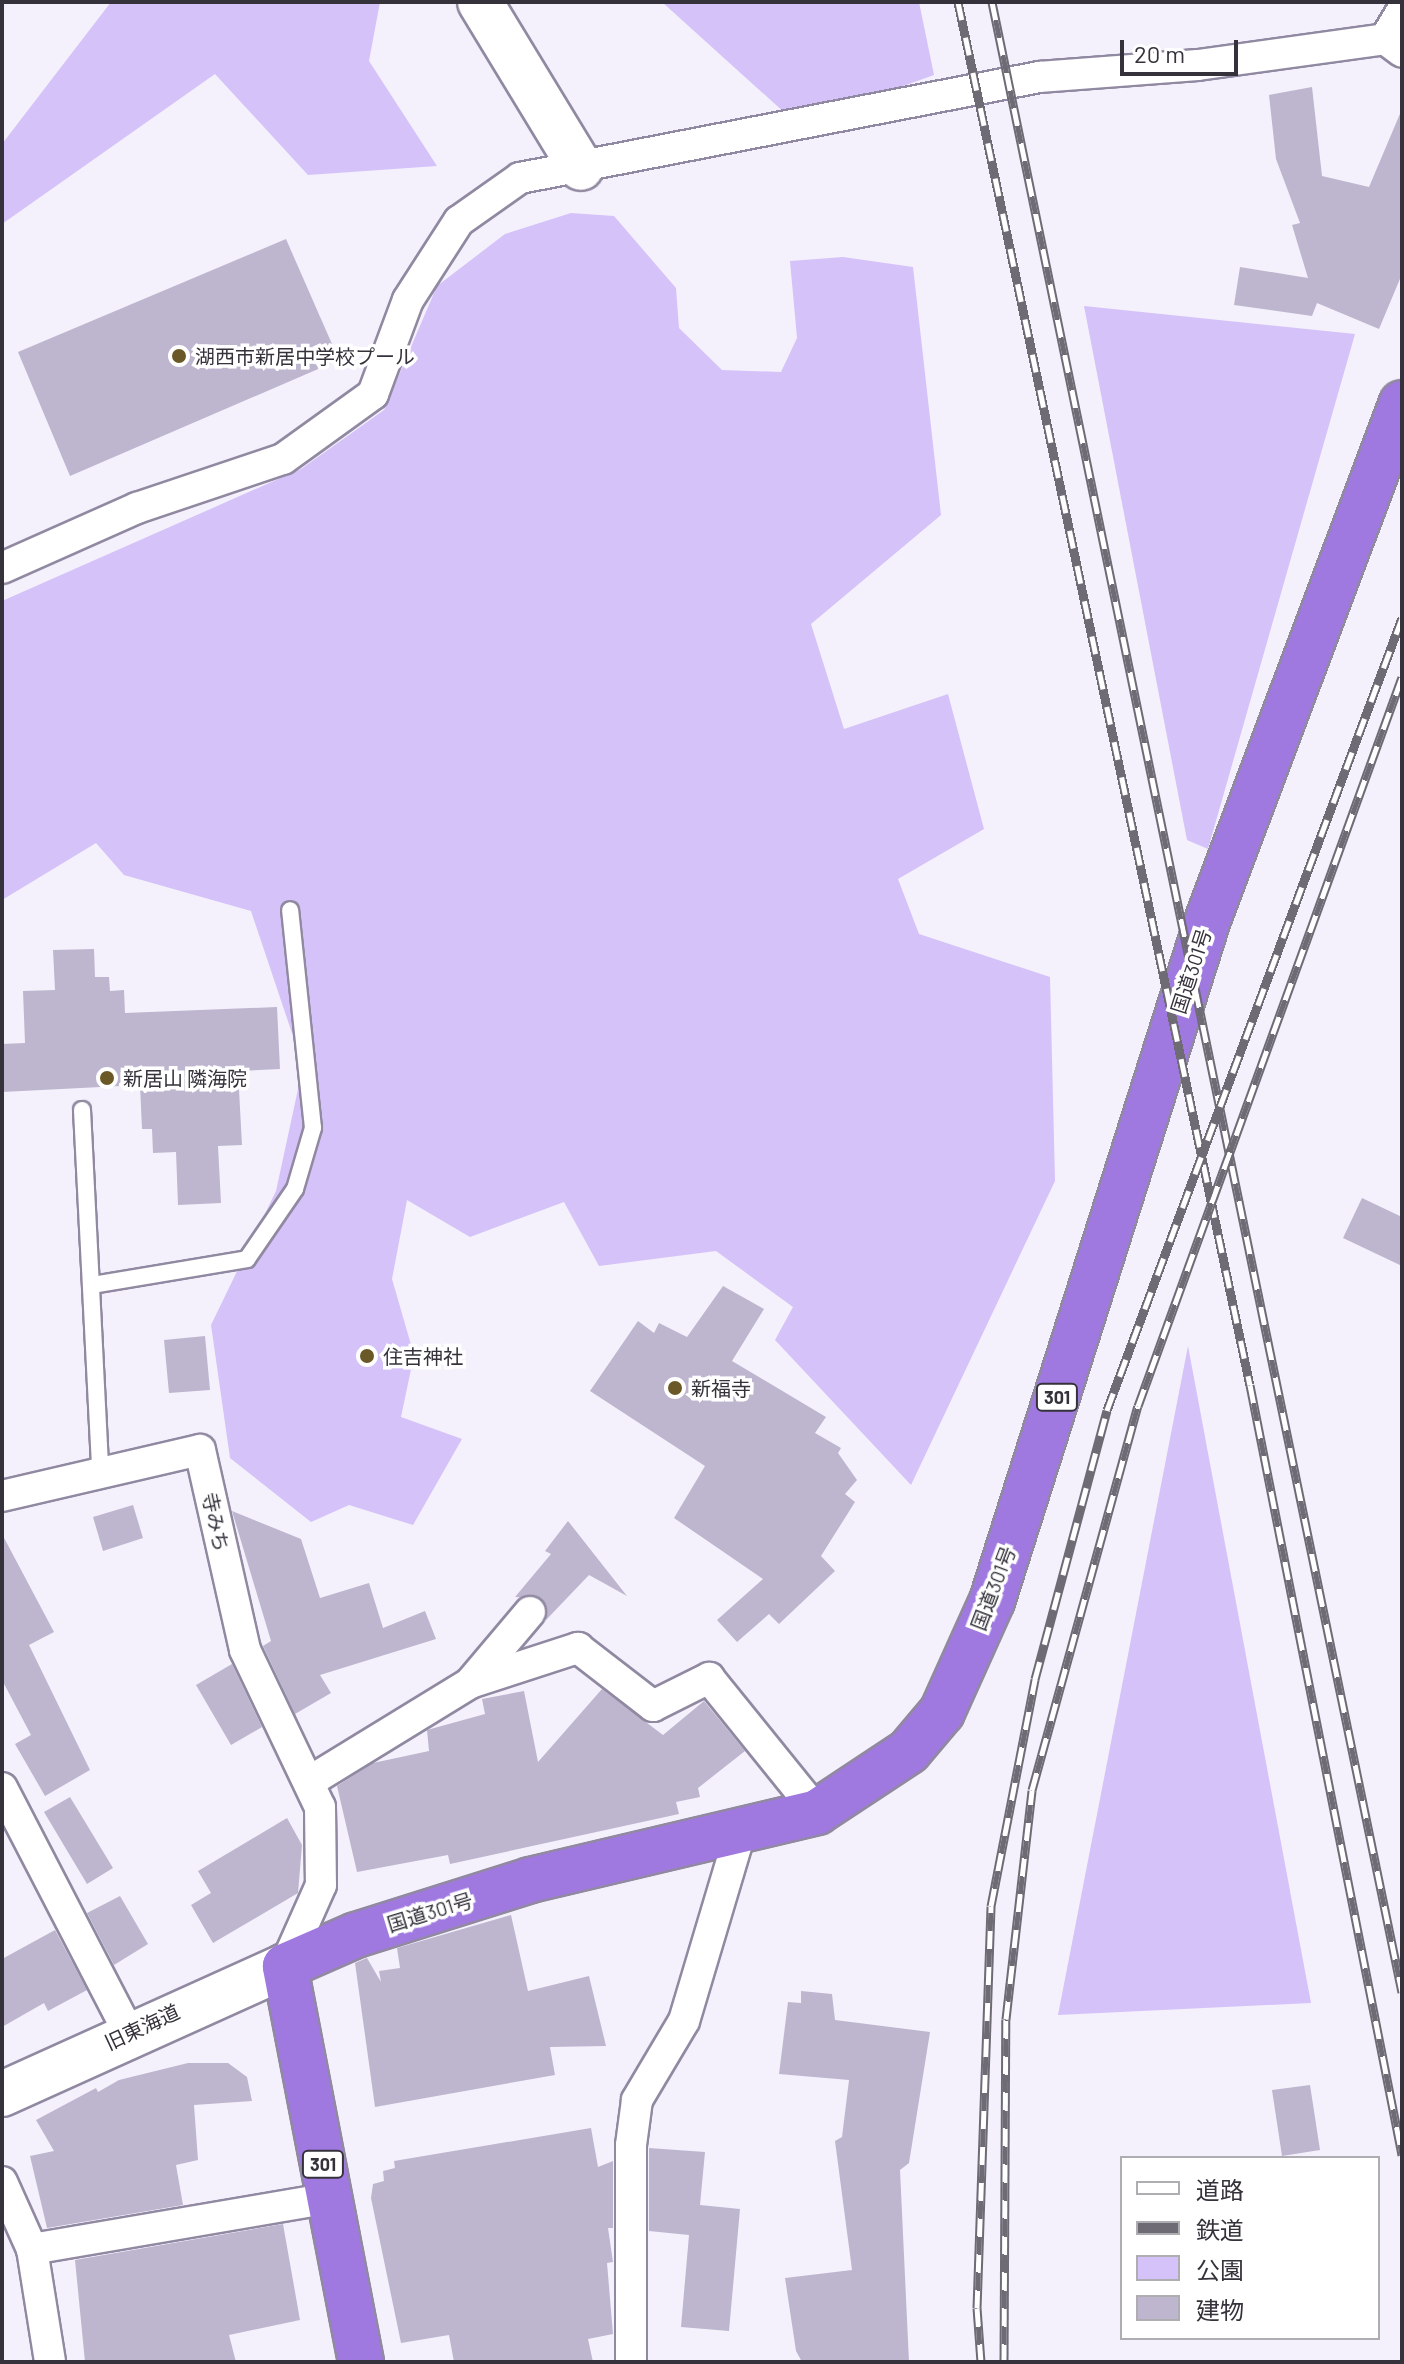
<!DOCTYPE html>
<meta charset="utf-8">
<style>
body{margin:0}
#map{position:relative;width:1404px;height:2364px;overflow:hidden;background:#f4f1fc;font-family:Barlow,"Noto Sans JP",sans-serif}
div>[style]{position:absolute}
.green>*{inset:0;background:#d4c2f9}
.building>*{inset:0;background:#beb6cf}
.roads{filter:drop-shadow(2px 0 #9189a1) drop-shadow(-2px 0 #9189a1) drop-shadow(0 2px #9189a1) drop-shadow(0 -2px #9189a1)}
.lane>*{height:16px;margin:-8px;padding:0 8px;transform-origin:8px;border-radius:8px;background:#fff}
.street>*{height:30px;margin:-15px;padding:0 15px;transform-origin:15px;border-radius:15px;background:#fff}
.secondary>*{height:44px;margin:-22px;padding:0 22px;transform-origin:22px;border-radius:22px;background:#fff}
.highway>*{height:44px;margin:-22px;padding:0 22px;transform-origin:22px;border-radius:22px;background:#a079e0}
.rail>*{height:9px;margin-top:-4.5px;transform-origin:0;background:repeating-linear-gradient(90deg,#fff 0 18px,#6e6b75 0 36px);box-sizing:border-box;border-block:2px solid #6e6b75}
.dots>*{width:22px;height:22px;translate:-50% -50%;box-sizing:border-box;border:4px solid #fff;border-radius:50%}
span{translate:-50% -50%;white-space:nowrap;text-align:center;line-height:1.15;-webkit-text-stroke:7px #fff;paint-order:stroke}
.shield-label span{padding:2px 6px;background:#fff;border:2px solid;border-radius:6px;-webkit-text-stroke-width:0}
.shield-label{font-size:18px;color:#35323b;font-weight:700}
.poi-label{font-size:20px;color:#35323b}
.left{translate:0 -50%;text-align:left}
.street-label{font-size:20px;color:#35323b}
.frame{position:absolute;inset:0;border:4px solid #35323b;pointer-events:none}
.legend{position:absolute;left:1120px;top:2156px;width:260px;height:184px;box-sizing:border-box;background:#fff;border:2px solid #aeadb1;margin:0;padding:10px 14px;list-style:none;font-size:24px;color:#35323b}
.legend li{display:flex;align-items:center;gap:16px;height:40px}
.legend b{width:40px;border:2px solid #aeadb1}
.scale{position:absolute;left:1120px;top:40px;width:118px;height:36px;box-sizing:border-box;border:4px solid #35323b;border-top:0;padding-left:10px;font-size:24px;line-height:28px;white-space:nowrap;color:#35323b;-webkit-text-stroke:6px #fff;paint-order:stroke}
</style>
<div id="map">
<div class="green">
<i style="clip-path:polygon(111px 2px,380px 2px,369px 61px,437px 166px,308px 175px,215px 74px,2px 224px,2px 144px)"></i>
<i style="clip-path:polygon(662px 2px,919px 2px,934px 75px,797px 124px)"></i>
<i style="clip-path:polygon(571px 213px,614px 216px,676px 288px,679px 328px,722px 370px,781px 372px,797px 338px,790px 261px,843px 257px,913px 267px,941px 515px,811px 624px,844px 729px,948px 694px,984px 829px,898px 879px,919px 934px,1050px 977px,1055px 1181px,911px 1485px,775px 1340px,793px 1307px,716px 1251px,599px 1266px,564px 1202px,470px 1237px,407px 1200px,392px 1279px,414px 1355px,401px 1417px,462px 1439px,413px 1525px,349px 1505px,311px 1522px,230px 1458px,211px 1325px,276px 1191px,303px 1066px,251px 911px,124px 875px,96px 843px,2px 900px,2px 601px,301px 469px,384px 410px,437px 286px,505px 234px)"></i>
<i style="clip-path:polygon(1084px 306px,1355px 334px,1208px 849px,1187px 840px)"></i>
<i style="clip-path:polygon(1188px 1346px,1311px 2003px,1058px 2015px)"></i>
</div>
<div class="building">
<i style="clip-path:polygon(1312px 87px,1322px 176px,1369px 187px,1402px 109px,1402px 274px,1379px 329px,1317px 303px,1312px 316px,1234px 305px,1240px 267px,1308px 278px,1292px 225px,1300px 223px,1276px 159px,1269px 95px)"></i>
<i style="clip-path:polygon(286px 239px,339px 360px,70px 476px,18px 352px)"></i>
<i style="clip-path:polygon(94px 949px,95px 977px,109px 977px,110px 991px,124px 990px,125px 1013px,277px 1007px,280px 1069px,238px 1071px,242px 1145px,218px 1146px,221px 1203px,178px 1205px,176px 1152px,153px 1153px,152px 1129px,142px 1129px,140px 1085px,2px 1092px,2px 1044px,25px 1043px,23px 991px,55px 990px,53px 950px)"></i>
<i style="clip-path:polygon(1362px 1198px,1402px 1217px,1402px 1266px,1343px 1238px)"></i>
<i style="clip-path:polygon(723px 1286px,764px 1309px,732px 1361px,826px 1417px,815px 1433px,841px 1448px,838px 1453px,857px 1480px,845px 1494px,855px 1502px,821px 1556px,835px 1571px,779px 1624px,769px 1614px,737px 1642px,717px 1620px,763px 1579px,674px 1518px,705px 1466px,590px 1391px,638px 1321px,654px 1333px,659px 1323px,687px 1337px)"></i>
<i style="clip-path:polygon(205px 1336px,210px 1390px,169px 1393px,164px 1340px)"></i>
<i style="clip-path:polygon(133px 1505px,143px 1538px,103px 1551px,93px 1517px)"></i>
<i style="clip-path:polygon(232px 1511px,301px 1539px,320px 1598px,369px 1583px,383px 1628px,425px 1611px,436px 1639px,320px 1675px,331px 1693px,295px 1714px,263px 1646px,271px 1641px)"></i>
<i style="clip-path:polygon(568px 1521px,627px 1596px,589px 1575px,546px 1620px,541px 1598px,515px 1597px,551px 1554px,545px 1551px)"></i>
<i style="clip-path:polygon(2px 1534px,54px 1632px,29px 1645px,90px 1770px,45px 1796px,15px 1744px,31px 1735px,2px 1680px)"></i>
<i style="clip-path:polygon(232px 1664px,262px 1727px,231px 1745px,196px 1685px)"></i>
<i style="clip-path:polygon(602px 1689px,663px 1735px,704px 1701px,745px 1751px,698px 1788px,700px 1797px,676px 1802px,679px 1814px,450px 1864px,448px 1855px,357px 1872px,337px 1786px,373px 1763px,429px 1751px,427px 1730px,485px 1714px,482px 1699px,524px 1691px,538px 1762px)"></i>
<i style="clip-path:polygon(70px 1797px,113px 1868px,87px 1884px,44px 1812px)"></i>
<i style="clip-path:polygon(287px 1818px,302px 1845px,298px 1893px,213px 1943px,191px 1905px,211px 1893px,198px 1871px)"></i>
<i style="clip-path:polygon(120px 1896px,148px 1944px,114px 1965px,87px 1913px)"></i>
<i style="clip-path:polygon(511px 1915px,528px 1991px,589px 1976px,606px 2046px,550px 2047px,555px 2075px,375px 2107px,355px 1963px,367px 1958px,381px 1982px,379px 1971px,400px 1968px,397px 1948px)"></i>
<i style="clip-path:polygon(55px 1930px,87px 1990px,48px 2011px,44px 2003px,2px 2027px,2px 1959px)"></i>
<i style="clip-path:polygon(801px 1991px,832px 1994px,835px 2020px,930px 2032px,909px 2163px,900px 2170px,909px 2362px,802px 2362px,796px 2351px,785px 2278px,852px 2270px,835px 2141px,842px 2137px,849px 2080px,779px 2074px,788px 2002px,801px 2003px)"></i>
<i style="clip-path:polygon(188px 2063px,228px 2063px,247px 2077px,252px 2101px,194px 2105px,198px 2160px,176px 2165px,183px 2205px,47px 2228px,30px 2156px,54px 2151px,36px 2120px,96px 2088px,98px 2092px,119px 2080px)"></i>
<i style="clip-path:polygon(1310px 2085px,1320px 2150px,1282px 2156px,1272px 2090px)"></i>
<i style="clip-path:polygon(591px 2128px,598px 2167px,613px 2161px,613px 2228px,608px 2228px,613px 2262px,607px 2263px,613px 2334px,588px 2339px,593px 2362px,454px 2362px,449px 2335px,401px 2343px,371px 2198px,373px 2184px,384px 2181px,383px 2171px,395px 2168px,394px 2161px)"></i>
<i style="clip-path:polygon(649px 2148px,705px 2152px,700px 2205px,740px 2209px,729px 2331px,681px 2327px,689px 2235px,649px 2231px)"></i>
<i style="clip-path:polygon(283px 2224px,300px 2320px,229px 2335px,236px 2362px,85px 2362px,75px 2260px)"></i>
</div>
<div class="roads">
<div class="lane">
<i style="left:82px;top:1110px;width:361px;rotate:87.1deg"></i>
<i style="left:92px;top:1285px;width:157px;rotate:-9.5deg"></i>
<i style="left:247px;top:1259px;width:85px;rotate:-55.6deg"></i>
<i style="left:295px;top:1189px;width:64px;rotate:-73.6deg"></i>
<i style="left:313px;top:1128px;width:219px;rotate:-96deg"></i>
</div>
<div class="street">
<i style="left:1385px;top:39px;width:33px;rotate:-59deg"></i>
<i style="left:2px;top:568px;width:148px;rotate:-24deg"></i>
<i style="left:137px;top:508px;width:154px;rotate:-18.6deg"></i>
<i style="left:283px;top:459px;width:111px;rotate:-35.8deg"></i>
<i style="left:373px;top:394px;width:100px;rotate:-69.6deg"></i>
<i style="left:408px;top:300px;width:94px;rotate:-57.2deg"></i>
<i style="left:459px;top:221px;width:75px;rotate:-35.2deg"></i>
<i style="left:520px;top:178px;width:529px;rotate:-11.01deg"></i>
<i style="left:1039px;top:77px;width:159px;rotate:-4.3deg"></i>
<i style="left:1198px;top:65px;width:189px;rotate:-7.9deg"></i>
<i style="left:1385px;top:39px;width:21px;rotate:37deg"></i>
<i style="left:2px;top:1496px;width:203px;rotate:-13.1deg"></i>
<i style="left:200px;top:1450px;width:205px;rotate:77.3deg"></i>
<i style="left:245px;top:1650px;width:174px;rotate:64.5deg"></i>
<i style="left:320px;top:1807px;width:78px;rotate:89.3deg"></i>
<i style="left:321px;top:1885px;width:89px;rotate:114deg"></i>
<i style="left:470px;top:1683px;width:114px;rotate:-18deg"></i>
<i style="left:578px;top:1648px;width:95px;rotate:37.7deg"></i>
<i style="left:653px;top:1706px;width:63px;rotate:-26.6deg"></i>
<i style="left:709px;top:1678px;width:172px;rotate:51.1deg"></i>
<i style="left:312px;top:1780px;width:185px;rotate:-31.5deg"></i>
<i style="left:470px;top:1683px;width:93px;rotate:-49.8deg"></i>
<i style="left:2px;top:1788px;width:276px;rotate:62.6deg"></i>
<i style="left:2px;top:2182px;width:73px;rotate:65.9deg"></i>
<i style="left:32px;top:2249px;width:114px;rotate:80.9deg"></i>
<i style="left:32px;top:2249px;width:301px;rotate:-9.7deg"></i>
<i style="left:631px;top:2362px;width:217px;rotate:-90deg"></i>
<i style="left:631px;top:2145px;width:45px;rotate:-82.4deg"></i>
<i style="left:637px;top:2100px;width:92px;rotate:-59.3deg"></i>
<i style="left:684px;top:2021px;width:199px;rotate:-73.4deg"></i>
</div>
<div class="secondary">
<i style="left:480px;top:2px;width:194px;rotate:58.7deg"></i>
<i style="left:2px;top:2094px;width:311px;rotate:-24.3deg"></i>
</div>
<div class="highway">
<i style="left:361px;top:2362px;width:403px;rotate:-100.9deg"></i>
<i style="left:285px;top:1966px;width:77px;rotate:-23.6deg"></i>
<i style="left:356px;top:1935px;width:182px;rotate:-17.5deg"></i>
<i style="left:530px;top:1880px;width:295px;rotate:-13.3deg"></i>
<i style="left:817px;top:1812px;width:110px;rotate:-33.5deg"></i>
<i style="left:909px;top:1751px;width:51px;rotate:-49.8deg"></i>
<i style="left:942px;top:1712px;width:122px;rotate:-65.8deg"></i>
<i style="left:992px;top:1601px;width:715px;rotate:-72.43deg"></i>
<i style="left:1208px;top:919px;width:551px;rotate:-69.4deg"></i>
</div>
</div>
<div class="rail">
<i style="left:958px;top:2px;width:1413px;rotate:78.08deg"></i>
<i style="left:1250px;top:1385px;width:785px;rotate:78.83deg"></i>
<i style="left:992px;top:2px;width:2032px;rotate:78.36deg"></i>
<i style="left:981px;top:2362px;width:54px;rotate:-94.2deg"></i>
<i style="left:977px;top:2308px;width:402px;rotate:-88deg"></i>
<i style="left:991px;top:1906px;width:231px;rotate:-79deg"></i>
<i style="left:1035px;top:1679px;width:278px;rotate:-75deg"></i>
<i style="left:1107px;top:1410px;width:845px;rotate:-69.57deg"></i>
<i style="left:1004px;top:2362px;width:343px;rotate:-89.7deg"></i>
<i style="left:1006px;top:2019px;width:230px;rotate:-83.5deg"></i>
<i style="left:1032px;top:1790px;width:398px;rotate:-74.6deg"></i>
<i style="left:1138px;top:1406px;width:775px;rotate:-70.09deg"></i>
</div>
<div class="dots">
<i style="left:179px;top:356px;background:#6a5826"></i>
<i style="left:107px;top:1078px;background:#6a5826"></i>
<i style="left:367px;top:1356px;background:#6a5826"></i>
<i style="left:675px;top:1388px;background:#6a5826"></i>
</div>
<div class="shield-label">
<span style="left:1057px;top:1397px">301</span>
<span style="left:323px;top:2164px">301</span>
</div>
<div class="poi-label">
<span class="left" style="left:195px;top:356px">湖西市新居中学校プール</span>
<span class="left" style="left:123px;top:1078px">新居山 隣海院</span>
<span class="left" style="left:383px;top:1356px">住吉神社</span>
<span class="left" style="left:691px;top:1388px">新福寺</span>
</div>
<div class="street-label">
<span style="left:1191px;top:971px;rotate:-72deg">国道301号</span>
<span style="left:216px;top:1522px;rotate:78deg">寺みち</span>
<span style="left:993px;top:1588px;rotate:-69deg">国道301号</span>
<span style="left:430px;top:1912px;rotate:-17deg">国道301号</span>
<span style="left:142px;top:2027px;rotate:-25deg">旧東海道</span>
</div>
<div class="frame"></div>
<ul class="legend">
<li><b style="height:10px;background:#fff"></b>道路</li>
<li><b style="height:10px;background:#6e6b75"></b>鉄道</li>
<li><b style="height:22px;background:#d4c2f9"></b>公園</li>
<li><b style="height:22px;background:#beb6cf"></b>建物</li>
</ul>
<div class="scale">20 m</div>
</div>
